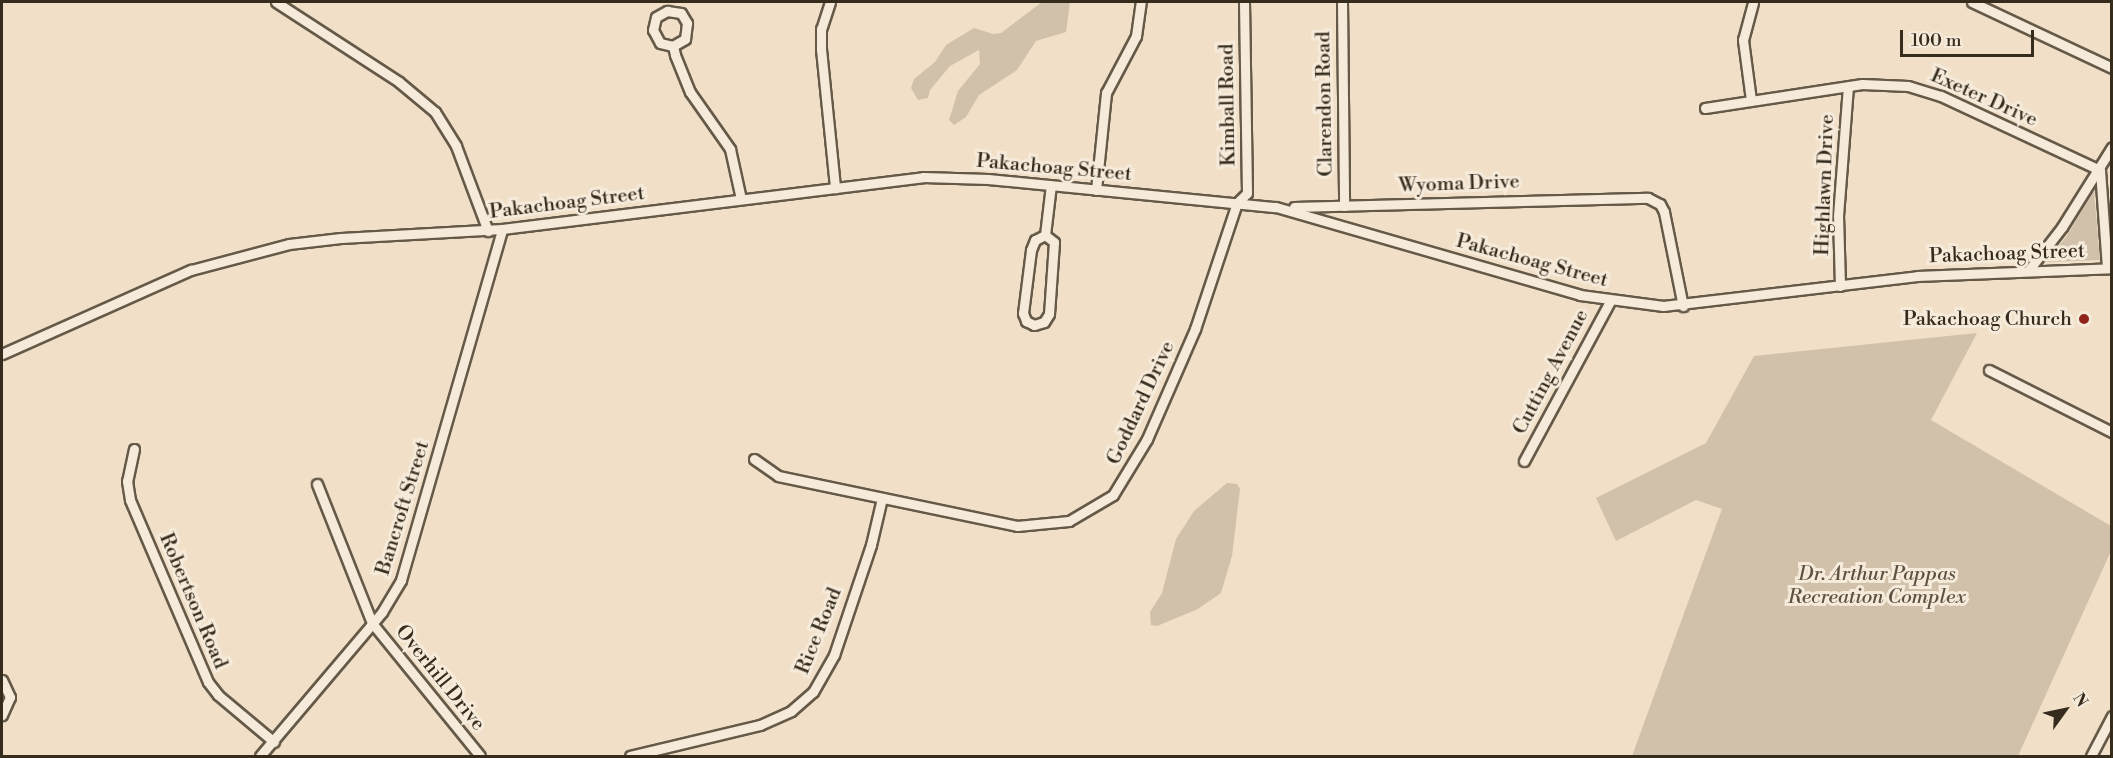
<!DOCTYPE html>
<style>
body{margin:0}
#map{position:relative;width:2113px;height:758px;overflow:hidden;background:#f1e0c7;font-family:"Libre Bodoni",serif}
div>[style]{position:absolute}
.green>*{inset:0;background:#d1c1aa}
.roads{filter:drop-shadow(2px 0 #655948) drop-shadow(-2px 0 #655948) drop-shadow(0 2px #655948) drop-shadow(0 -2px #655948)}
.minor>*{height:9px;margin:-4.5px;padding:0 4.5px;transform-origin:4.5px;border-radius:4.5px;background:#f6ebdb}
.dots>*{width:16px;height:16px;translate:-50% -50%;box-sizing:border-box;border:3px solid #f6ebdb;border-radius:50%}
span{translate:-50% -50%;white-space:nowrap;text-align:center;line-height:1.15;-webkit-text-stroke:6px #f6ebdb;paint-order:stroke}
.street-label{font-size:20px;color:#362c1e}
.poi-label{font-size:20px;color:#362c1e}
.right{translate:-100% -50%;text-align:right}
.park-label{font-size:20px;color:#5d5141;font-style:italic}
.frame{position:absolute;inset:0;border:3px solid #362c1e;pointer-events:none}
.north{position:absolute;left:2035px;top:680px;width:60px;height:60px;-webkit-text-stroke:4px #f6ebdb;paint-order:stroke;rotate:57deg;font-size:16px;font-weight:700;line-height:24px;text-align:center;color:#362c1e}
.north::after{content:'';display:block;margin:auto;width:21px;height:27px;background:#362c1e;clip-path:polygon(50% 0,100% 100%,50% 72%,0 100%)}
.scale{position:absolute;left:1900px;top:30px;width:134px;height:27px;box-sizing:border-box;border:3px solid #362c1e;border-top:0;padding-left:8px;font-size:18px;line-height:21px;white-space:nowrap;color:#362c1e;-webkit-text-stroke:4px #f6ebdb;paint-order:stroke}
</style>
<div id="map">
<div class="green">
<i style="clip-path:polygon(1042px 2px,1070px 2px,1066px 32px,1036px 41px,1017px 70px,979px 95px,966px 117px,954px 125px,949px 120px,958px 91px,980px 64px,979px 50px,950px 66px,930px 90px,928px 98px,918px 100px,911px 88px,914px 79px,935px 62px,946px 45px,974px 28px,993px 34px,1001px 33px)"></i>
<i style="clip-path:polygon(2094px 191px,2100px 260px,2046px 262px,2066px 237px)"></i>
<i style="clip-path:polygon(1977px 333px,1931px 420px,2111px 526px,2111px 551px,2018px 756px,1632px 756px,1722px 509px,1696px 500px,1616px 541px,1596px 498px,1706px 443px,1754px 356px)"></i>
<i style="clip-path:polygon(1227px 483px,1237px 484px,1240px 489px,1232px 556px,1221px 593px,1198px 609px,1157px 626px,1151px 625px,1150px 612px,1162px 593px,1176px 539px,1194px 511px)"></i>
</div>
<div class="roads">
<div class="minor">
<i style="left:276px;top:2px;width:147px;rotate:33deg"></i>
<i style="left:399px;top:82px;width:47px;rotate:39.8deg"></i>
<i style="left:435px;top:112px;width:40px;rotate:58deg"></i>
<i style="left:456px;top:146px;width:91px;rotate:69.4deg"></i>
<i style="left:830px;top:2px;width:28px;rotate:108deg"></i>
<i style="left:821px;top:29px;width:20px;rotate:90deg"></i>
<i style="left:821px;top:49px;width:140px;rotate:84.2deg"></i>
<i style="left:1342px;top:2px;width:204px;rotate:89.4deg"></i>
<i style="left:1972px;top:2px;width:155px;rotate:25.2deg"></i>
<i style="left:673px;top:46px;width:13px;rotate:-167deg"></i>
<i style="left:660px;top:43px;width:15px;rotate:-118deg"></i>
<i style="left:653px;top:30px;width:13px;rotate:-77deg"></i>
<i style="left:656px;top:17px;width:13px;rotate:-29deg"></i>
<i style="left:667px;top:11px;width:14px;rotate:8deg"></i>
<i style="left:681px;top:13px;width:12px;rotate:59deg"></i>
<i style="left:687px;top:23px;width:16px;rotate:97deg"></i>
<i style="left:685px;top:39px;width:14px;rotate:150deg"></i>
<i style="left:673px;top:46px;width:9px;rotate:77deg"></i>
<i style="left:675px;top:55px;width:40px;rotate:68deg"></i>
<i style="left:690px;top:92px;width:70px;rotate:54.9deg"></i>
<i style="left:730px;top:149px;width:51px;rotate:77.6deg"></i>
<i style="left:1751px;top:100px;width:61px;rotate:-97.6deg"></i>
<i style="left:1743px;top:40px;width:39px;rotate:-75deg"></i>
<i style="left:1705px;top:108px;width:159px;rotate:-8.7deg"></i>
<i style="left:1862px;top:84px;width:46px;rotate:2.5deg"></i>
<i style="left:1908px;top:86px;width:34px;rotate:17deg"></i>
<i style="left:1941px;top:96px;width:175px;rotate:25deg"></i>
<i style="left:2100px;top:170px;width:98px;rotate:85.9deg"></i>
<i style="left:1096px;top:190px;width:98px;rotate:-84.1deg"></i>
<i style="left:1106px;top:93px;width:64px;rotate:-62.2deg"></i>
<i style="left:1136px;top:36px;width:34px;rotate:-82deg"></i>
<i style="left:1294px;top:207px;width:354px;rotate:-1.5deg"></i>
<i style="left:1648px;top:198px;width:13px;rotate:27deg"></i>
<i style="left:1660px;top:204px;width:9px;rotate:63deg"></i>
<i style="left:1664px;top:212px;width:96px;rotate:78.6deg"></i>
<i style="left:1045px;top:235px;width:11px;rotate:153deg"></i>
<i style="left:1035px;top:240px;width:11px;rotate:112deg"></i>
<i style="left:1031px;top:250px;width:64px;rotate:97.2deg"></i>
<i style="left:1023px;top:313px;width:9px;rotate:69deg"></i>
<i style="left:1026px;top:321px;width:9px;rotate:27deg"></i>
<i style="left:1034px;top:325px;width:10px;rotate:-17deg"></i>
<i style="left:1044px;top:322px;width:9px;rotate:-58deg"></i>
<i style="left:1049px;top:314px;width:72px;rotate:-86deg"></i>
<i style="left:1054px;top:242px;width:11px;rotate:-142deg"></i>
<i style="left:1045px;top:235px;width:50px;rotate:-83.2deg"></i>
<i style="left:2028px;top:271px;width:56px;rotate:-52.3deg"></i>
<i style="left:2062px;top:227px;width:94px;rotate:-58deg"></i>
<i style="left:1840px;top:286px;width:70px;rotate:-91.6deg"></i>
<i style="left:1838px;top:216px;width:130px;rotate:-85.6deg"></i>
<i style="left:2px;top:354px;width:207px;rotate:-24deg"></i>
<i style="left:191px;top:270px;width:101px;rotate:-14.9deg"></i>
<i style="left:289px;top:244px;width:52px;rotate:-6.6deg"></i>
<i style="left:341px;top:238px;width:161px;rotate:-3.2deg"></i>
<i style="left:502px;top:229px;width:424px;rotate:-7deg"></i>
<i style="left:923px;top:177px;width:65px;rotate:1.8deg"></i>
<i style="left:988px;top:179px;width:289px;rotate:5.6deg"></i>
<i style="left:1276px;top:207px;width:316px;rotate:16.1deg"></i>
<i style="left:1580px;top:295px;width:84px;rotate:7.5deg"></i>
<i style="left:1663px;top:306px;width:256px;rotate:-6.7deg"></i>
<i style="left:1917px;top:276px;width:195px;rotate:-2.3deg"></i>
<i style="left:1989px;top:370px;width:138px;rotate:26.8deg"></i>
<i style="left:134px;top:449px;width:33px;rotate:102deg"></i>
<i style="left:127px;top:481px;width:19px;rotate:81deg"></i>
<i style="left:130px;top:500px;width:198px;rotate:66.8deg"></i>
<i style="left:208px;top:682px;width:16px;rotate:52deg"></i>
<i style="left:218px;top:695px;width:73px;rotate:40deg"></i>
<i style="left:754px;top:459px;width:29px;rotate:35deg"></i>
<i style="left:778px;top:476px;width:244px;rotate:11.8deg"></i>
<i style="left:1017px;top:526px;width:52px;rotate:-5.5deg"></i>
<i style="left:1069px;top:521px;width:51px;rotate:-30.6deg"></i>
<i style="left:1113px;top:495px;width:66px;rotate:-58.7deg"></i>
<i style="left:1147px;top:439px;width:120px;rotate:-66.4deg"></i>
<i style="left:1195px;top:329px;width:133px;rotate:-71.6deg"></i>
<i style="left:1237px;top:203px;width:14px;rotate:-45deg"></i>
<i style="left:1247px;top:193px;width:191px;rotate:-90.9deg"></i>
<i style="left:1524px;top:461px;width:182px;rotate:-61.7deg"></i>
<i style="left:317px;top:484px;width:149px;rotate:68.4deg"></i>
<i style="left:372px;top:623px;width:171px;rotate:50.9deg"></i>
<i style="left:2px;top:680px;width:19px;rotate:65deg"></i>
<i style="left:10px;top:697px;width:20px;rotate:114deg"></i>
<i style="left:260px;top:756px;width:189px;rotate:-49.7deg"></i>
<i style="left:382px;top:612px;width:37px;rotate:-59deg"></i>
<i style="left:401px;top:580px;width:365px;rotate:-73.9deg"></i>
<i style="left:630px;top:756px;width:134px;rotate:-13.4deg"></i>
<i style="left:760px;top:725px;width:34px;rotate:-24deg"></i>
<i style="left:791px;top:711px;width:29px;rotate:-41deg"></i>
<i style="left:813px;top:692px;width:43px;rotate:-60.4deg"></i>
<i style="left:834px;top:655px;width:116px;rotate:-71.4deg"></i>
<i style="left:871px;top:545px;width:48px;rotate:-76.8deg"></i>
<i style="left:2091px;top:756px;width:45px;rotate:-62.3deg"></i>
</div>
</div>
<div class="dots">
<i style="left:2084px;top:319px;background:#8f2418"></i>
</div>
<div class="street-label">
<span style="left:1984px;top:98px;rotate:24deg">Exeter Drive</span>
<span style="left:1325px;top:104px;rotate:-91deg">Clarendon Road</span>
<span style="left:1228px;top:105px;rotate:-91deg">Kimball Road</span>
<span style="left:1054px;top:168px;rotate:5deg">Pakachoag Street</span>
<span style="left:1459px;top:184px;rotate:-2deg">Wyoma Drive</span>
<span style="left:1825px;top:185px;rotate:-88deg">Highlawn Drive</span>
<span style="left:567px;top:203px;rotate:-7deg">Pakachoag Street</span>
<span style="left:2007px;top:254px;rotate:-2deg">Pakachoag Street</span>
<span style="left:1532px;top:261px;rotate:15deg">Pakachoag Street</span>
<span style="left:1551px;top:372px;rotate:-62deg">Cutting Avenue</span>
<span style="left:1141px;top:403px;rotate:-65deg">Goddard Drive</span>
<span style="left:403px;top:508px;rotate:-73deg">Bancroft Street</span>
<span style="left:193px;top:601px;rotate:67deg">Robertson Road</span>
<span style="left:819px;top:631px;rotate:-68deg">Rice Road</span>
<span style="left:440px;top:678px;rotate:51deg">Overhill Drive</span>
</div>
<div class="poi-label">
<span class="right" style="left:2072px;top:319px">Pakachoag Church</span>
</div>
<div class="park-label">
<span style="left:1877px;top:586px">Dr. Arthur Pappas<br>Recreation Complex</span>
</div>
<div class="frame"></div>
<div class="north">N</div>
<div class="scale">100 m</div>
</div>
